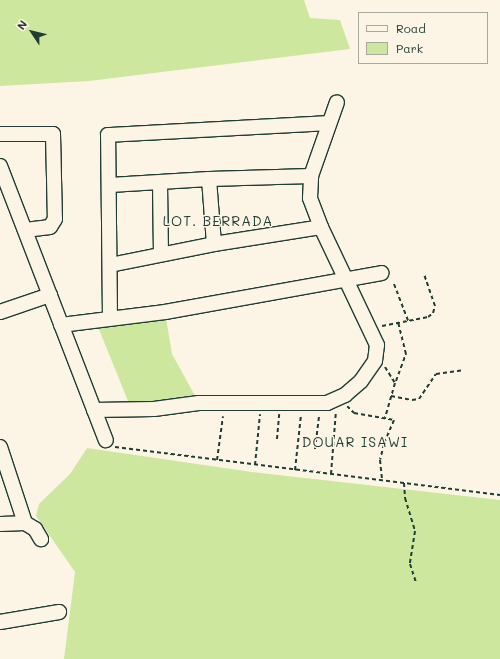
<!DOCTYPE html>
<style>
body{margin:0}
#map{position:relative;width:500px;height:659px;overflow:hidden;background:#fcf5e5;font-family:Mali,sans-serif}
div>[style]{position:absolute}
.green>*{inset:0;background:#cde89e}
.path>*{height:2px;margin-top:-1px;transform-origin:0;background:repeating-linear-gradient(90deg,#1f3d34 0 4px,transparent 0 7px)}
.roads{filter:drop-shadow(1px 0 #1f3d34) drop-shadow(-1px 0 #1f3d34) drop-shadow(0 1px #1f3d34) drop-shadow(0 -1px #1f3d34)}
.minor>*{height:14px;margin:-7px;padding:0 7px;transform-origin:7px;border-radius:7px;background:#fcf5e5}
span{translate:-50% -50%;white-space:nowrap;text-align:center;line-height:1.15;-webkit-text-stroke:3px #fcf5e5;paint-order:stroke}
.quarter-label{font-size:14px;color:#1f3d34;letter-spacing:1px}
.legend{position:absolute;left:358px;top:12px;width:130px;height:52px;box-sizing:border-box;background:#fcf5e5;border:1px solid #a4ab9e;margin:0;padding:5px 7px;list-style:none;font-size:12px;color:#1f3d34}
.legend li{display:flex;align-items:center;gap:8px;height:20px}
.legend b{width:20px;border:1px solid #a4ab9e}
.north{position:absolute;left:12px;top:12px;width:40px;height:40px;-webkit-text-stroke:3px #fcf5e5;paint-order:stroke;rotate:305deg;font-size:11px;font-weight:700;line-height:16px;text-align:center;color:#1f3d34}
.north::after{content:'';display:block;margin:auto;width:14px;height:18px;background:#1f3d34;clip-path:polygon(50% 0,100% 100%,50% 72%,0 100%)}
</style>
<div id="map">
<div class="green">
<i style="clip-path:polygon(0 0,304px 0,310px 18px,340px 20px,350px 49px,89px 81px,0 86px)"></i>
<i style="clip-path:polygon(165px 312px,172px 354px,199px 403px,132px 411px,96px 322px)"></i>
<i style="clip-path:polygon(87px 448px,252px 472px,500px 500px,500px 659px,64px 659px,75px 572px,36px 516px,39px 504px,70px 474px)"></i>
</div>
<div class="path">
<i style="left:394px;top:284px;width:40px;rotate:69deg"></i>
<i style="left:382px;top:326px;width:47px;rotate:-11.1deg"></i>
<i style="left:428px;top:317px;width:6px;rotate:-39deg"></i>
<i style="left:433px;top:313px;width:7px;rotate:-74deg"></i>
<i style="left:435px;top:306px;width:34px;rotate:-109deg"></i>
<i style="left:385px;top:367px;width:19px;rotate:58deg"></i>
<i style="left:395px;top:383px;width:36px;rotate:106deg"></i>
<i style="left:396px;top:381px;width:29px;rotate:-70deg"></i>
<i style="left:406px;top:354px;width:32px;rotate:-104deg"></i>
<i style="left:391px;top:396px;width:21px;rotate:11deg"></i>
<i style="left:412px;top:400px;width:7px;rotate:-8deg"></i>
<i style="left:419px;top:399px;width:30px;rotate:-56deg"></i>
<i style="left:436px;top:374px;width:27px;rotate:-8deg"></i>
<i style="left:347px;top:406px;width:10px;rotate:45deg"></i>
<i style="left:354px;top:413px;width:41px;rotate:9.9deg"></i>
<i style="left:394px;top:420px;width:26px;rotate:113deg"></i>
<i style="left:384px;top:444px;width:16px;rotate:104deg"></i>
<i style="left:380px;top:460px;width:20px;rotate:84deg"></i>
<i style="left:277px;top:439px;width:25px;rotate:-85deg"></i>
<i style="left:115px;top:447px;width:388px;rotate:7.1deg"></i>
<i style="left:315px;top:449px;width:35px;rotate:-83deg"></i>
<i style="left:217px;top:460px;width:44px;rotate:-82.2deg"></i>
<i style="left:255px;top:465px;width:51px;rotate:-84.4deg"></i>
<i style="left:295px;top:470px;width:55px;rotate:-83.8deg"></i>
<i style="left:331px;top:474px;width:63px;rotate:-85.5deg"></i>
<i style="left:404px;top:483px;width:15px;rotate:86deg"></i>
<i style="left:405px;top:498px;width:34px;rotate:73deg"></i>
<i style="left:415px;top:531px;width:33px;rotate:99deg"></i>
<i style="left:410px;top:564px;width:19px;rotate:72deg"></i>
</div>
<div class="roads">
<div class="minor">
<i style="left:0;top:134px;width:53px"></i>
<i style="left:53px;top:134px;width:85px;rotate:88.7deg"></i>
<i style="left:55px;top:219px;width:9px;rotate:122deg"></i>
<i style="left:50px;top:227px;width:25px;rotate:173deg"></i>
<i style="left:0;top:166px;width:294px;rotate:68.9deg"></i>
<i style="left:209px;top:179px;width:65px;rotate:85.6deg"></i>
<i style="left:160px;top:183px;width:71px;rotate:89.2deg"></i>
<i style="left:110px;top:185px;width:99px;rotate:-3.5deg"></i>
<i style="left:209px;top:179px;width:102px;rotate:-1.7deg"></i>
<i style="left:110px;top:265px;width:106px;rotate:-11.4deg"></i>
<i style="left:214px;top:244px;width:108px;rotate:-9deg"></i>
<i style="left:0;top:312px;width:53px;rotate:-18.8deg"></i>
<i style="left:110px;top:318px;width:183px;rotate:-90.6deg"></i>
<i style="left:108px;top:135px;width:220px;rotate:-3.1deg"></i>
<i style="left:61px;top:325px;width:105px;rotate:-7.1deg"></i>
<i style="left:165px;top:312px;width:220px;rotate:-10.2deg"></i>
<i style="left:94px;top:410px;width:60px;rotate:-1deg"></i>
<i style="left:154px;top:409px;width:45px;rotate:-7.6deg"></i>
<i style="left:199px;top:403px;width:128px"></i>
<i style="left:327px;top:403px;width:20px;rotate:-24deg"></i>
<i style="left:345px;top:395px;width:21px;rotate:-41deg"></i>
<i style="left:361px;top:381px;width:24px;rotate:-55deg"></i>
<i style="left:375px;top:361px;width:16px;rotate:-83deg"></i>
<i style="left:377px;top:345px;width:131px;rotate:-115.4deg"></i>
<i style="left:321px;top:227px;width:31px;rotate:-111deg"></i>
<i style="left:310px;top:198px;width:22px;rotate:-87deg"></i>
<i style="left:311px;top:176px;width:78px;rotate:-70.6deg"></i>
<i style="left:0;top:447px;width:80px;rotate:71.8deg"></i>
<i style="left:0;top:524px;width:25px;rotate:-2deg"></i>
<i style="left:25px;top:523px;width:12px;rotate:31deg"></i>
<i style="left:35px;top:529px;width:12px;rotate:59deg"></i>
<i style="left:0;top:622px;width:60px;rotate:-9.6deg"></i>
</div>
</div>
<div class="quarter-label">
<span style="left:218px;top:221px">LOT. BERRADA</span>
<span style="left:355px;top:442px">DOUAR ISAWI</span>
</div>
<ul class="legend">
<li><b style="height:5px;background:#fcf5e5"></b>Road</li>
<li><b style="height:11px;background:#cde89e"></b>Park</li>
</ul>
<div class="north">N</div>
</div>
